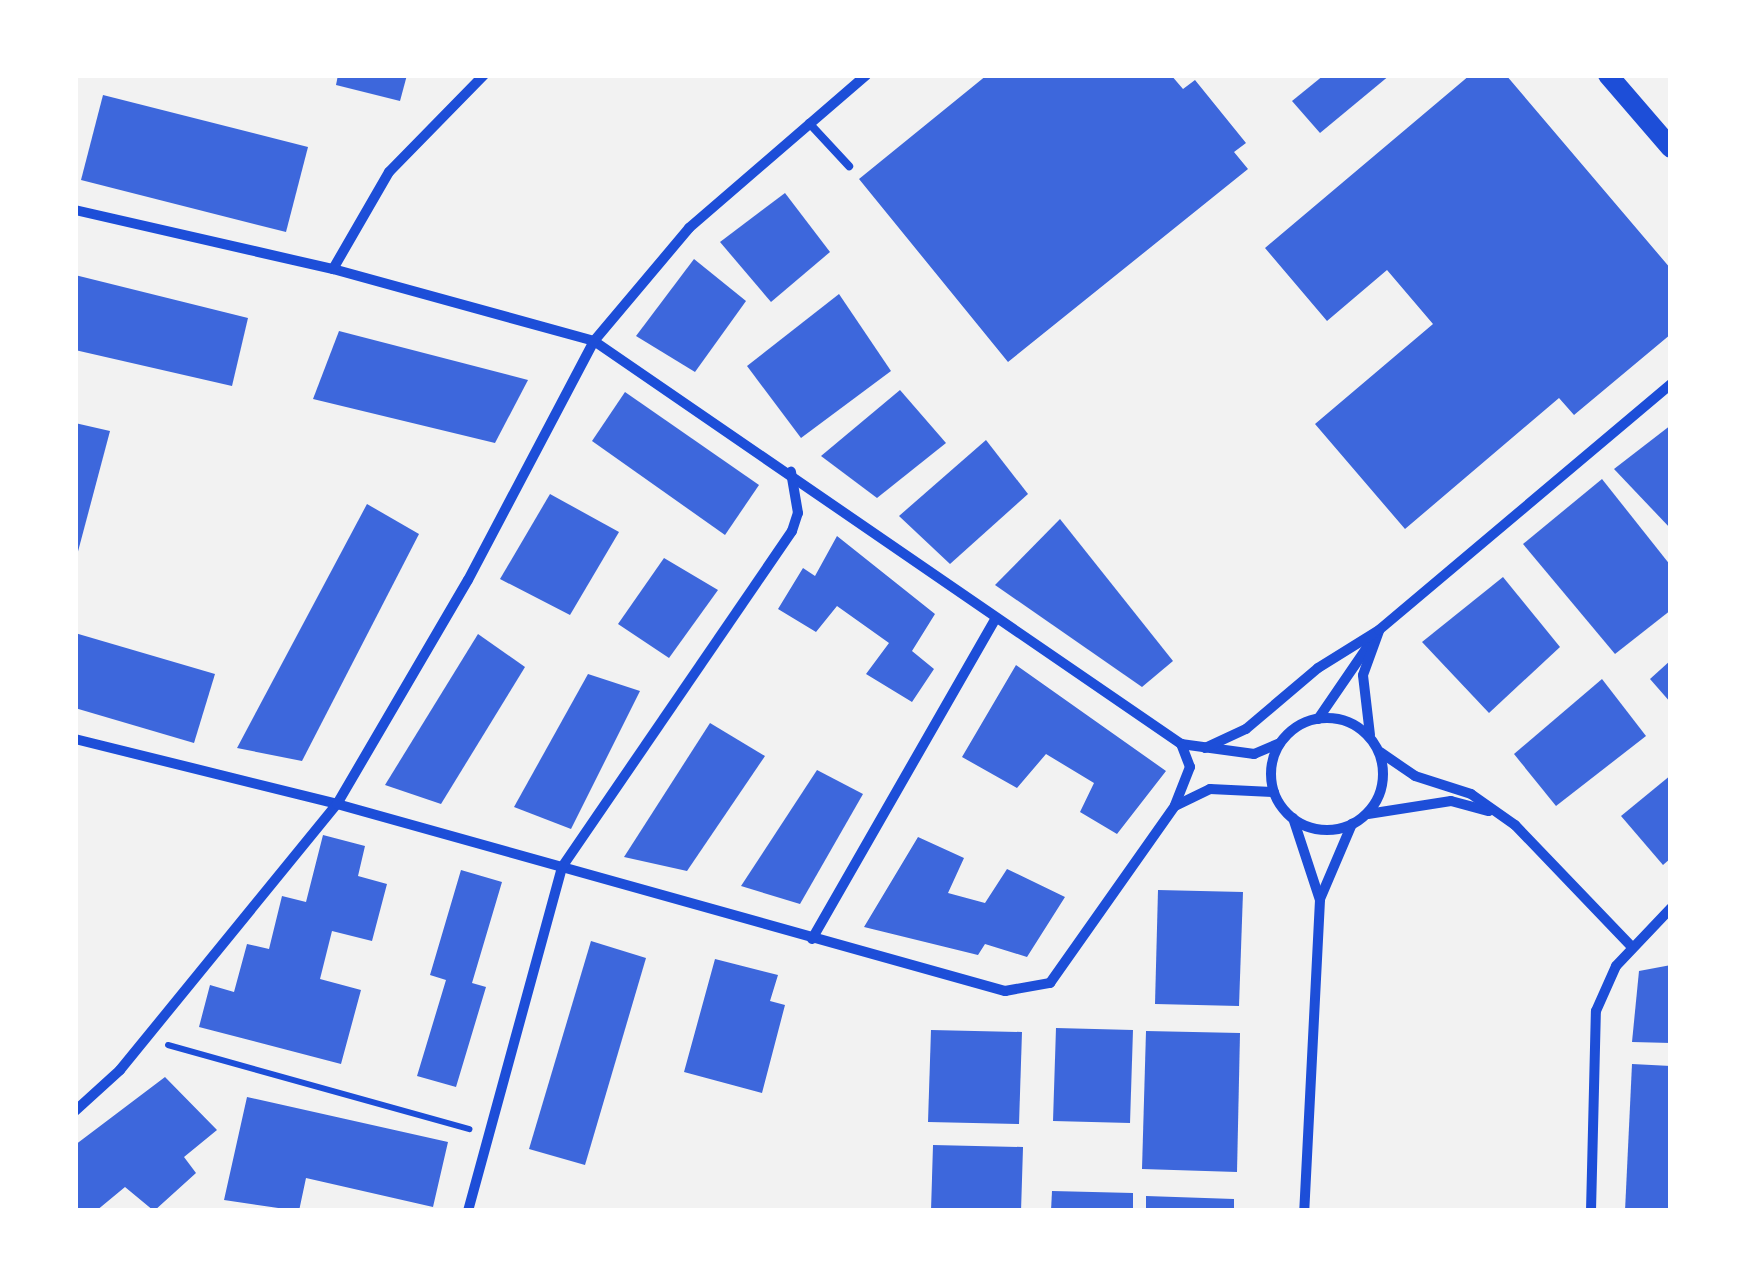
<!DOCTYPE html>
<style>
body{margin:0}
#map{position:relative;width:1746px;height:1286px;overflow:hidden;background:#f2f2f2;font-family:"Fira Sans",sans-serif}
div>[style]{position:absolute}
.building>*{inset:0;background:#3d67dc}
.path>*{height:6px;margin:-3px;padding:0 3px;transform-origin:3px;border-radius:3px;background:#1d4ed8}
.service>*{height:8px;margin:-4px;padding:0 4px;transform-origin:4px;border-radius:4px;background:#1d4ed8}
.minor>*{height:10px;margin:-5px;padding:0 5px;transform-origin:5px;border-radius:5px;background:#1d4ed8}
.minor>.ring{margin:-5px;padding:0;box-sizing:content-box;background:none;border:10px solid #1d4ed8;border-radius:50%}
.secondary>*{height:20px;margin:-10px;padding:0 10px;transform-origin:10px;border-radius:10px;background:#1d4ed8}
span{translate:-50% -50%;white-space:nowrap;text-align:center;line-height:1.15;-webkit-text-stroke:8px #fff;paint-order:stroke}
.frame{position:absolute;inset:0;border:78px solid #fff;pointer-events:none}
</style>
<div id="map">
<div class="building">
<i style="clip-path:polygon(338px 75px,407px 75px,400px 101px,336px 85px)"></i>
<i style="clip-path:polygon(987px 75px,1171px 75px,1183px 89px,1195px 80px,1246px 143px,1234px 152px,1248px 169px,1008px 362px,859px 179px)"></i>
<i style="clip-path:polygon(1324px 75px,1390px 75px,1320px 133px,1292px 101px)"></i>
<i style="clip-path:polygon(1470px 75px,1506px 75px,1671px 269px,1671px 334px,1574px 415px,1559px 398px,1405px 529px,1315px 424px,1433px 324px,1387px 270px,1327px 321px,1265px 248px)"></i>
<i style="clip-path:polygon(103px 95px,308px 147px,286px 232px,81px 180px)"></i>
<i style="clip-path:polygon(785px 193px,830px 252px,771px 302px,720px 242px)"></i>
<i style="clip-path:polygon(694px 259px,746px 301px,695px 372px,636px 336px)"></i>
<i style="clip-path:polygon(75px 275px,248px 318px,232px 386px,75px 350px)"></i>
<i style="clip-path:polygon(839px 294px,891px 371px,801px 438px,747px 366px)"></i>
<i style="clip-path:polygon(339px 331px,528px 380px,495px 443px,313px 399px)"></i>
<i style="clip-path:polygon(900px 390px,946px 443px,877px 498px,821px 456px)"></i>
<i style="clip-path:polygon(625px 392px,759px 485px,725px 535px,592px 441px)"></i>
<i style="clip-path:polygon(75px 423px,110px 431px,76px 559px,75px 559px)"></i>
<i style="clip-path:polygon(1671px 425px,1671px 529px,1614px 469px)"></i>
<i style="clip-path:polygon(986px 440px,1028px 494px,950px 564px,899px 516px)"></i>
<i style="clip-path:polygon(1602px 479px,1671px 566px,1671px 610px,1615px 654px,1523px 544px)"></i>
<i style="clip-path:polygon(550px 494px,619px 532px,570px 615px,500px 579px)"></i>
<i style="clip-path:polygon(367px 504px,419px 534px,302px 761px,237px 748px)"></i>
<i style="clip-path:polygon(1060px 519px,1173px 661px,1142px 687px,995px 585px)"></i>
<i style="clip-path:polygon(837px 536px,935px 614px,912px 651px,934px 669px,912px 702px,866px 674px,889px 643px,837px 606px,816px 632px,778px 609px,803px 568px,815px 576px)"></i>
<i style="clip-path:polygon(664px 558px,718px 590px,669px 658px,618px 624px)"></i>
<i style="clip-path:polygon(1503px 577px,1560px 647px,1489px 713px,1422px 642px)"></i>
<i style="clip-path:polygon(75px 633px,215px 674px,194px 743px,75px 708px)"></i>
<i style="clip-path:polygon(478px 634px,525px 667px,441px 804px,385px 785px)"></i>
<i style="clip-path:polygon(1671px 660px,1671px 703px,1650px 679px)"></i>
<i style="clip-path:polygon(1016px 665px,1166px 771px,1117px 834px,1080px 812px,1094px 783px,1046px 754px,1017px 788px,962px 757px)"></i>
<i style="clip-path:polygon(588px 674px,640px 691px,571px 829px,514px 807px)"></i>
<i style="clip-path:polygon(1602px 679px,1646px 736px,1556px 806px,1514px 754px)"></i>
<i style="clip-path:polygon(710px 723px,765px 756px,687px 871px,624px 857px)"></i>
<i style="clip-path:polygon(817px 770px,863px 794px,800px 904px,741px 886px)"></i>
<i style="clip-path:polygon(1671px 775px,1671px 858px,1663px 865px,1621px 816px)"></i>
<i style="clip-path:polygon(323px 835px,365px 846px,358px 876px,387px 884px,372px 941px,332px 931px,320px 979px,361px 990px,341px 1064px,199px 1027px,210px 985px,234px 992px,247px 944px,269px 949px,282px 896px,306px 902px)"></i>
<i style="clip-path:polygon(918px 837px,964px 858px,948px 893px,985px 903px,1007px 869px,1065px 897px,1027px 957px,985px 944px,978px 955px,864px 927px)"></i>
<i style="clip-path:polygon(461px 870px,502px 882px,472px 983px,486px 987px,456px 1087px,417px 1076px,446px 980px,430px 975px)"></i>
<i style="clip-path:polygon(1158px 890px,1243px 892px,1239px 1006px,1155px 1004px)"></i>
<i style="clip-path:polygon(591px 941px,646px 958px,585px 1165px,529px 1149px)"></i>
<i style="clip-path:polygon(715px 959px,778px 975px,770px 1001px,785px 1005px,762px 1093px,684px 1072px)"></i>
<i style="clip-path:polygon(1671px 965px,1671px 1043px,1632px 1042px,1639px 971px)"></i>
<i style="clip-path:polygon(1056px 1028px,1133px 1030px,1130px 1123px,1053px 1121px)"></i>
<i style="clip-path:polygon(931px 1030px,1022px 1032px,1019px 1124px,928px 1122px)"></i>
<i style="clip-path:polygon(1146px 1031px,1240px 1033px,1237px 1172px,1142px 1169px)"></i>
<i style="clip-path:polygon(1632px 1064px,1671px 1066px,1671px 1211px,1625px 1211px)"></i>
<i style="clip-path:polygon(165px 1077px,217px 1130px,184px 1157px,196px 1173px,154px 1211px,125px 1187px,96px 1211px,78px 1211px,75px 1145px)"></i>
<i style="clip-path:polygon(247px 1097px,448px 1142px,433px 1207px,306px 1178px,299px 1211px,224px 1200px)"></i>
<i style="clip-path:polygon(933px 1145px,1023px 1147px,1021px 1211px,931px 1211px)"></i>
<i style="clip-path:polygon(1052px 1191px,1133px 1193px,1133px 1211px,1051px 1211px)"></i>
<i style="clip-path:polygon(1146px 1196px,1234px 1199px,1234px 1211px,1146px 1211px)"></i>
</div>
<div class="path">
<i style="left:168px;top:1045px;width:313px;rotate:15.6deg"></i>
</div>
<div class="service">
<i style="left:809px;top:123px;width:59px;rotate:47.1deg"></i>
</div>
<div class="minor">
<i style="left:75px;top:210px;width:265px;rotate:12.9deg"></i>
<i style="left:333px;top:269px;width:271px;rotate:15.4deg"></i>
<i style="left:594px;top:341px;width:712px;rotate:34.47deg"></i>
<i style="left:1181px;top:744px;width:74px;rotate:7.8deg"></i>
<i style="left:1254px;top:754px;width:28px;rotate:-23deg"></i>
<i style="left:333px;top:269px;width:112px;rotate:-60deg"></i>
<i style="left:389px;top:172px;width:136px;rotate:-45.6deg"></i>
<i class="ring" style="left:1271px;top:718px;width:102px;height:102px"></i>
<i style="left:1318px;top:719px;width:92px;rotate:-55.6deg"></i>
<i style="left:1370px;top:735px;width:60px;rotate:-96.7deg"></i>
<i style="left:1363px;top:675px;width:47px;rotate:-70deg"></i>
<i style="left:75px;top:739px;width:270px;rotate:13.9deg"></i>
<i style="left:337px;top:804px;width:694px;rotate:15.64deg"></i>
<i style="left:1005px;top:991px;width:46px;rotate:-10.1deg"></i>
<i style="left:1050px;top:983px;width:217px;rotate:-54.8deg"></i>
<i style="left:1175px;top:806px;width:39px;rotate:-26deg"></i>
<i style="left:1210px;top:789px;width:64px;rotate:2.7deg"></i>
<i style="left:1205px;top:748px;width:45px;rotate:-24.9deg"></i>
<i style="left:1246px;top:729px;width:94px;rotate:-40.3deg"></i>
<i style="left:1318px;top:668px;width:72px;rotate:-31.9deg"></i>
<i style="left:1379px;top:630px;width:382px;rotate:-40.1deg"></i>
<i style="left:1380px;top:752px;width:42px;rotate:34.4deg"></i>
<i style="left:1415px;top:776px;width:59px;rotate:17.8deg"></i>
<i style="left:1471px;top:794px;width:54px;rotate:35.2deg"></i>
<i style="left:1515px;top:825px;width:169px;rotate:46.2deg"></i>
<i style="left:1175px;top:805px;width:41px;rotate:-68.5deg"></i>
<i style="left:1190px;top:767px;width:25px;rotate:-111deg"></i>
<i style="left:1368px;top:814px;width:84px;rotate:-8.9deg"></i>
<i style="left:1451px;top:801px;width:39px;rotate:15deg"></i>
<i style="left:1293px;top:818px;width:86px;rotate:71.8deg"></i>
<i style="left:1320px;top:900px;width:311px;rotate:92.9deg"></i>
<i style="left:1320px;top:899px;width:82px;rotate:-66.9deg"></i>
<i style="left:812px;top:939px;width:366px;rotate:-60.2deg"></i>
<i style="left:75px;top:1111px;width:61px;rotate:-42.3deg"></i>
<i style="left:120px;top:1070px;width:343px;rotate:-50.8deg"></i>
<i style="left:337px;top:804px;width:259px;rotate:-59.7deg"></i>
<i style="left:468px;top:580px;width:270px;rotate:-62.2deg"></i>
<i style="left:594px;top:341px;width:148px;rotate:-49.9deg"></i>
<i style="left:689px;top:228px;width:234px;rotate:-40.8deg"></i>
<i style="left:468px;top:1211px;width:357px;rotate:-74.7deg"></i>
<i style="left:562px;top:867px;width:407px;rotate:-55.6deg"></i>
<i style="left:792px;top:531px;width:19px;rotate:-72deg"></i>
<i style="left:798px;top:513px;width:42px;rotate:-99.7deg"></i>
<i style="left:1591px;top:1211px;width:200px;rotate:-88.6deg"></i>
<i style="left:1596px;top:1011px;width:49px;rotate:-66deg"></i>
<i style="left:1616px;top:966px;width:80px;rotate:-46.5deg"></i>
</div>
<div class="secondary">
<i style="left:1608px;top:75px;width:96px;rotate:49.2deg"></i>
</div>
<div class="frame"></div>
</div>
